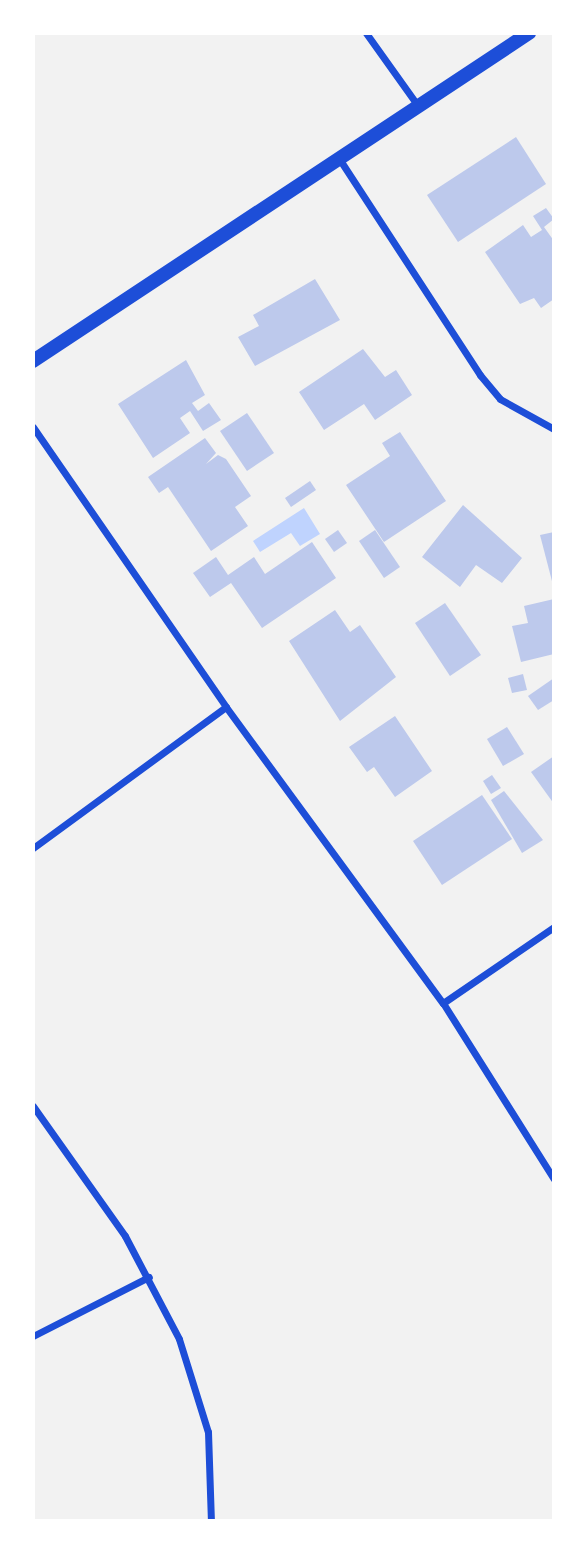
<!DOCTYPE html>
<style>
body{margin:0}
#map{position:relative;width:587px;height:1554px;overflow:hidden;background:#f2f2f2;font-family:"Zilla Slab",serif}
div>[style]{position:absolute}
.water>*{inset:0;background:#bfd3fe}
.building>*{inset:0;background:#bdc9ec}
.minor>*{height:7px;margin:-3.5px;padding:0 3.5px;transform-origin:3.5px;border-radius:3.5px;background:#1d4ed8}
.secondary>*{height:14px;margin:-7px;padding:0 7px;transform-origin:7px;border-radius:7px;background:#1d4ed8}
span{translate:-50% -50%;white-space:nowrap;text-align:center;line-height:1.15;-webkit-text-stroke:6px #fff;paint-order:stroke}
.frame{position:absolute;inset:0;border:35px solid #fff;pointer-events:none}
</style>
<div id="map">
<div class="water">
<i style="clip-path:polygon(304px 508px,320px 534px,300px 546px,291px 533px,260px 552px,253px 541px)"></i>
</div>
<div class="building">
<i style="clip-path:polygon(516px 137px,546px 184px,458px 242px,427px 195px)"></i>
<i style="clip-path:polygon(546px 208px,554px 219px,544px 227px,554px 241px,554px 299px,541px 308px,534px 298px,520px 304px,485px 252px,523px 225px,531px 237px,542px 230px,533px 216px)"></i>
<i style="clip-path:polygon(315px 279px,340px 320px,255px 366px,238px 337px,259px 326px,253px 315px)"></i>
<i style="clip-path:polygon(363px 349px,385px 377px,396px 370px,412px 395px,375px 420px,364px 404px,324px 430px,299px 392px)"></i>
<i style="clip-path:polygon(186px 360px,205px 395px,192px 403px,198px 411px,209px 403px,221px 420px,203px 431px,190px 411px,180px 418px,190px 433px,153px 458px,118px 404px)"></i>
<i style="clip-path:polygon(247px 413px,274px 453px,247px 471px,220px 431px)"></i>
<i style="clip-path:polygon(400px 432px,446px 501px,384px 542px,346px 485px,390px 456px,382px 443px)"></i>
<i style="clip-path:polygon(205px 438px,216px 453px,206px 464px,218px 455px,226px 459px,251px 496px,235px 507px,248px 526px,211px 551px,168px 487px,159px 493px,148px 477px)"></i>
<i style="clip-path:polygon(310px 481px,316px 490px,291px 507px,285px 498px)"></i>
<i style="clip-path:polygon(463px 505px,522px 558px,502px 583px,476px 565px,460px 587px,422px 557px)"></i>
<i style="clip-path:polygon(338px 530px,347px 543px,334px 552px,325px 539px)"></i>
<i style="clip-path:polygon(375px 530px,400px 567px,384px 578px,359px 541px)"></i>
<i style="clip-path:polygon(554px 532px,554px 584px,553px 585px,540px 535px)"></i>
<i style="clip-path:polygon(312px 542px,336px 578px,262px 628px,231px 583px,210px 597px,193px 573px,216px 557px,228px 575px,254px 557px,265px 574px)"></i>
<i style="clip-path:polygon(554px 599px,554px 654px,521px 662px,512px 626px,528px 623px,524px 606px)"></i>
<i style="clip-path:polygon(445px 603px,481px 655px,450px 676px,415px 623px)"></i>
<i style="clip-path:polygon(335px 610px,350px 632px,360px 625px,396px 677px,340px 721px,289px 641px)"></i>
<i style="clip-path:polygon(523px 674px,527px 690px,512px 693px,508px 678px)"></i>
<i style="clip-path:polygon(554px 678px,554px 700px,538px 710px,528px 696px)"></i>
<i style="clip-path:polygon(395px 716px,432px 771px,395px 797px,374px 767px,367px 772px,349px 747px)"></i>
<i style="clip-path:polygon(507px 727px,524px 754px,503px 766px,487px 739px)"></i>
<i style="clip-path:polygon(554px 756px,554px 804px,531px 772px)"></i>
<i style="clip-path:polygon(492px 775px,501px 788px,491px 794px,483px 781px)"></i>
<i style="clip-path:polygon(504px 791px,543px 840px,522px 853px,491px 800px)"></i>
<i style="clip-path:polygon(482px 795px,512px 839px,442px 885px,413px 841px)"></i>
</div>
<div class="minor">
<i style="left:366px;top:33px;width:90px;rotate:54.5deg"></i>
<i style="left:340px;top:160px;width:257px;rotate:56.9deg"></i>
<i style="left:480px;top:375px;width:31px;rotate:50deg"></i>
<i style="left:500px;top:399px;width:62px;rotate:29.1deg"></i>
<i style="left:33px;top:427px;width:340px;rotate:55.4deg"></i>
<i style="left:226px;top:707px;width:367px;rotate:53.8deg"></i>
<i style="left:443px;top:1003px;width:208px;rotate:57.8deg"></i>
<i style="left:33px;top:848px;width:239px;rotate:-36.2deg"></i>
<i style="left:443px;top:1003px;width:135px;rotate:-34.4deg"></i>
<i style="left:33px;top:1106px;width:159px;rotate:54.7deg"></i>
<i style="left:125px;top:1236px;width:116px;rotate:62.3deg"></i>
<i style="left:179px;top:1339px;width:97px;rotate:72.7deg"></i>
<i style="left:208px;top:1432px;width:89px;rotate:88.1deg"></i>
<i style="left:33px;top:1336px;width:130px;rotate:-27deg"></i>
</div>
<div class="secondary">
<i style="left:33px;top:361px;width:595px;rotate:-33.48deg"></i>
</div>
<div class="frame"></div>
</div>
